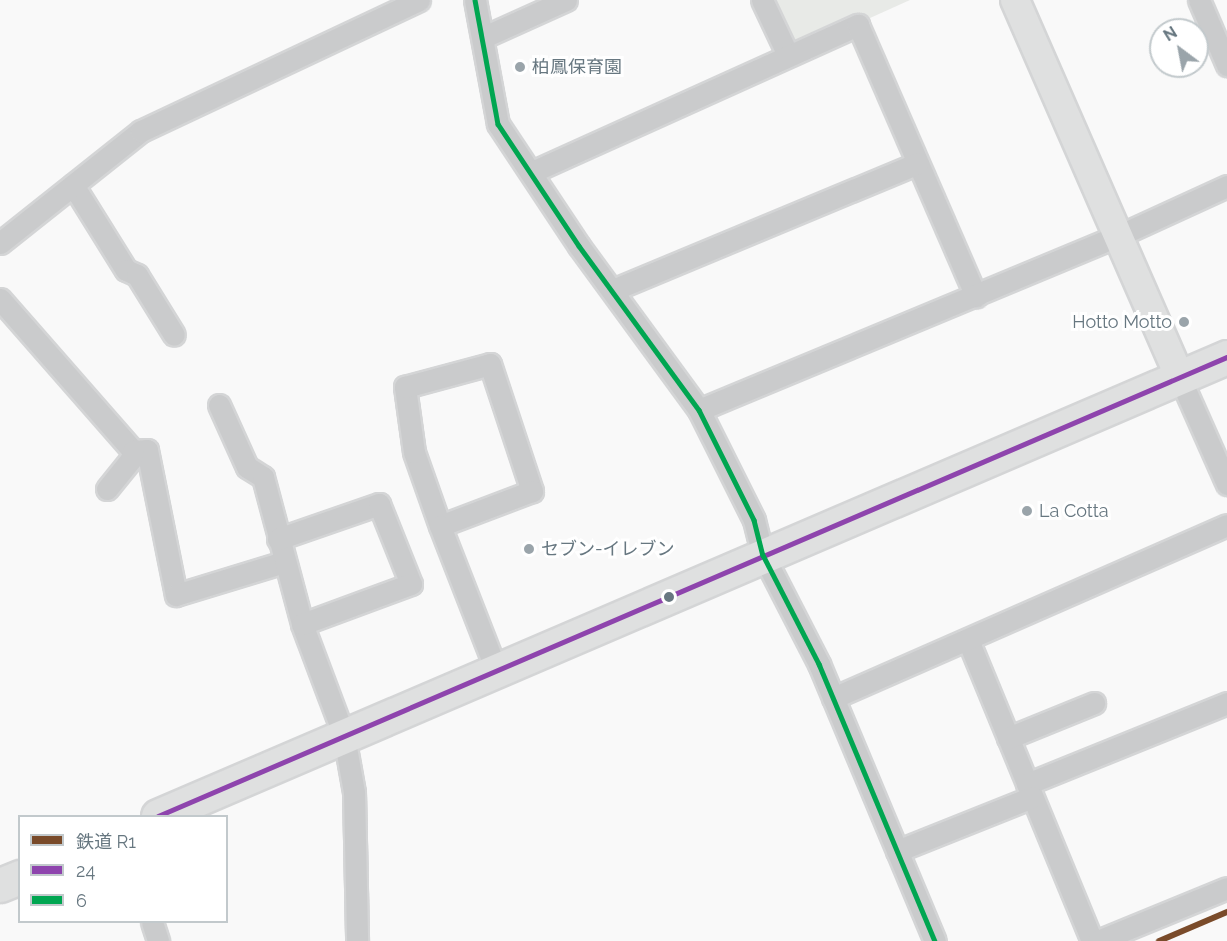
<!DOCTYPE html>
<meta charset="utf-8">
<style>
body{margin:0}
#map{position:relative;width:1227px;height:941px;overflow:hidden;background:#f9f9f9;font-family:Raleway,"Noto Sans JP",sans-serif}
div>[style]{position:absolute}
.green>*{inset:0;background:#e8eae7}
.roads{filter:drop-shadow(2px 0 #d4d5d6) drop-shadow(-2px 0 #d4d5d6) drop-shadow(0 2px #d4d5d6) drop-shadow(0 -2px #d4d5d6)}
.street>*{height:21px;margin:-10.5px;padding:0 10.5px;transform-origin:10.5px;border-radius:10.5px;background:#cacbcc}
.secondary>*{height:28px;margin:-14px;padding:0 14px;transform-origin:14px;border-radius:14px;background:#dfe0e0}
.highway>*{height:33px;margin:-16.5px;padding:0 16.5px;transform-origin:16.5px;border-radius:16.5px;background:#dfe0e0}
.bus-1>*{height:4.5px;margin:-2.25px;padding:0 2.25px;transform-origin:2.25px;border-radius:2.25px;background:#8e44ad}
.bus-2>*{height:4.5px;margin:-2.25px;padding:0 2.25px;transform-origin:2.25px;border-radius:2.25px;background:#00a651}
.rail-1>*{height:6px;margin:-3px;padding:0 3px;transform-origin:3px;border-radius:3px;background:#7a4b2a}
.dots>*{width:16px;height:16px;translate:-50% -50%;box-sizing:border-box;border:3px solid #fff;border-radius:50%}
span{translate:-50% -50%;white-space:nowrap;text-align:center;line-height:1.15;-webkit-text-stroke:6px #fff;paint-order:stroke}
.poi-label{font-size:18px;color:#677780}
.left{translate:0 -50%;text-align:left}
.right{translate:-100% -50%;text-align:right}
.legend{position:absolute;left:18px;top:815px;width:210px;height:108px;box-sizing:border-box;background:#fff;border:2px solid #c2c9cc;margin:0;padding:8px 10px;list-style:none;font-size:18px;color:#677780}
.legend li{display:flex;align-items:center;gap:12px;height:30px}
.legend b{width:30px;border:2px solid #c2c9cc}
.north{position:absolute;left:1149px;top:18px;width:60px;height:60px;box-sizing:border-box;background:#fff;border:2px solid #c2c9cc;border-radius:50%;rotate:328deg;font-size:16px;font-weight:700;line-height:24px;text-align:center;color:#677780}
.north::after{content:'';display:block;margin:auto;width:21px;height:27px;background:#9aa4aa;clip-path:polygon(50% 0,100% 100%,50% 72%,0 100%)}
</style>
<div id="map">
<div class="green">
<i style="clip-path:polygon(762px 0,910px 0,788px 55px)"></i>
</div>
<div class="roads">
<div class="street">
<i style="left:475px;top:0;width:126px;rotate:79.5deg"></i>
<i style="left:498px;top:124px;width:146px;rotate:56.4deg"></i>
<i style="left:579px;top:246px;width:203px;rotate:53.8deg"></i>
<i style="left:699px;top:410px;width:123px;rotate:63.4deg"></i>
<i style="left:754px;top:520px;width:36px;rotate:76deg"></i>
<i style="left:763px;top:555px;width:123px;rotate:62.8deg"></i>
<i style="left:819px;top:664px;width:300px;rotate:67.3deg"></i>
<i style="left:762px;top:0;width:61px;rotate:64.7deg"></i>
<i style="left:1199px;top:0;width:71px;rotate:66.7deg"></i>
<i style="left:484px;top:37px;width:90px;rotate:-24.3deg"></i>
<i style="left:532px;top:172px;width:358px;rotate:-24.3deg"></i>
<i style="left:858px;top:25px;width:296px;rotate:66.5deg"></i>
<i style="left:73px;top:185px;width:100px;rotate:58.1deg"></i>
<i style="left:126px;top:270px;width:12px;rotate:24deg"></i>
<i style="left:137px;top:275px;width:70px;rotate:58.3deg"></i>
<i style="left:0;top:243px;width:180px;rotate:-38.5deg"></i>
<i style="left:141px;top:131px;width:307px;rotate:-25.2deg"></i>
<i style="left:613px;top:290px;width:330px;rotate:-22.6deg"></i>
<i style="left:0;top:299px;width:202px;rotate:48.8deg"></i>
<i style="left:133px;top:451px;width:14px;rotate:-4deg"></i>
<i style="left:147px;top:450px;width:148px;rotate:78.7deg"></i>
<i style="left:176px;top:595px;width:113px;rotate:-17deg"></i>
<i style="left:1180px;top:378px;width:116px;rotate:66.1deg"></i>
<i style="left:219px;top:405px;width:68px;rotate:65.7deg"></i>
<i style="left:247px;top:467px;width:19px;rotate:32deg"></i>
<i style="left:263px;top:477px;width:152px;rotate:75.1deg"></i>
<i style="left:302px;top:624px;width:120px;rotate:69.4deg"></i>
<i style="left:344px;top:736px;width:57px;rotate:79.9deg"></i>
<i style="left:354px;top:792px;width:149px;rotate:88.8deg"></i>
<i style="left:699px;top:410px;width:454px;rotate:-22.6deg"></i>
<i style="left:1118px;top:236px;width:120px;rotate:-24.6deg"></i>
<i style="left:107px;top:489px;width:38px;rotate:-51deg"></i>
<i style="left:131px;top:459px;width:8px;rotate:-76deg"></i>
<i style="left:440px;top:526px;width:78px;rotate:-109.4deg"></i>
<i style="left:414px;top:452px;width:66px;rotate:-97.9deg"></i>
<i style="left:405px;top:387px;width:88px;rotate:-15.1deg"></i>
<i style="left:490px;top:364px;width:134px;rotate:71.7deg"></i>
<i style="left:532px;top:491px;width:98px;rotate:159.2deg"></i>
<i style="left:440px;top:526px;width:155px;rotate:68.7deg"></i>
<i style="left:278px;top:539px;width:107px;rotate:-19.1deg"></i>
<i style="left:379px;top:504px;width:86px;rotate:68.2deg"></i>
<i style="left:411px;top:584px;width:116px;rotate:159.8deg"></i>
<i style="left:968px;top:640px;width:326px;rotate:67.6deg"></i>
<i style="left:833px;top:698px;width:430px;rotate:-23.7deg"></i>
<i style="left:1008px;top:738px;width:93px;rotate:-22.1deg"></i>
<i style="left:1027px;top:784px;width:216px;rotate:-22deg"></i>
<i style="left:897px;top:851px;width:145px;rotate:-21.8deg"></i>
<i style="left:152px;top:922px;width:20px;rotate:72deg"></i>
<i style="left:1098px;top:941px;width:139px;rotate:-22.3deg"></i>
</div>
<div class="secondary">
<i style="left:1015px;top:0;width:412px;rotate:66.4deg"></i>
</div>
<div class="highway">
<i style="left:158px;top:816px;width:1163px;rotate:-23.24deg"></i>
<i style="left:0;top:885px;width:22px;rotate:-22deg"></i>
</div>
</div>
<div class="bus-1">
<i style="left:158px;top:816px;width:1163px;rotate:-23.24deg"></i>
</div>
<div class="bus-2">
<i style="left:475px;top:0;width:126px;rotate:79.5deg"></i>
<i style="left:498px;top:124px;width:146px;rotate:56.4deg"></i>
<i style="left:579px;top:246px;width:203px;rotate:53.8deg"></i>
<i style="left:699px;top:410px;width:123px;rotate:63.4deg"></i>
<i style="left:754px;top:520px;width:36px;rotate:76deg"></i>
<i style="left:763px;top:555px;width:123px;rotate:62.8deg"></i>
<i style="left:819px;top:664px;width:300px;rotate:67.3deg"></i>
</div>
<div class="rail-1">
<i style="left:1159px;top:941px;width:74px;rotate:-23.1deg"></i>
</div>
<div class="dots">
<i style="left:520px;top:67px;background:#9aa4aa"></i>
<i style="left:1184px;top:322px;background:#9aa4aa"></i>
<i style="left:1027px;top:511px;background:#9aa4aa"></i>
<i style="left:529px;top:549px;background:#9aa4aa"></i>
<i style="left:669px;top:597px;background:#677780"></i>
</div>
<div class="poi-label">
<span class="left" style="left:532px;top:67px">柏鳳保育園</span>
<span class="right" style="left:1172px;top:322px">Hotto Motto</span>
<span class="left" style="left:1039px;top:511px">La Cotta</span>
<span class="left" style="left:541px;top:549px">セブン-イレブン</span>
</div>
<ul class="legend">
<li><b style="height:8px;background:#7a4b2a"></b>鉄道 R1</li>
<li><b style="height:8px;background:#8e44ad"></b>24</li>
<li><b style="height:8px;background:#00a651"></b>6</li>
</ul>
<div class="north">N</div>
</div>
